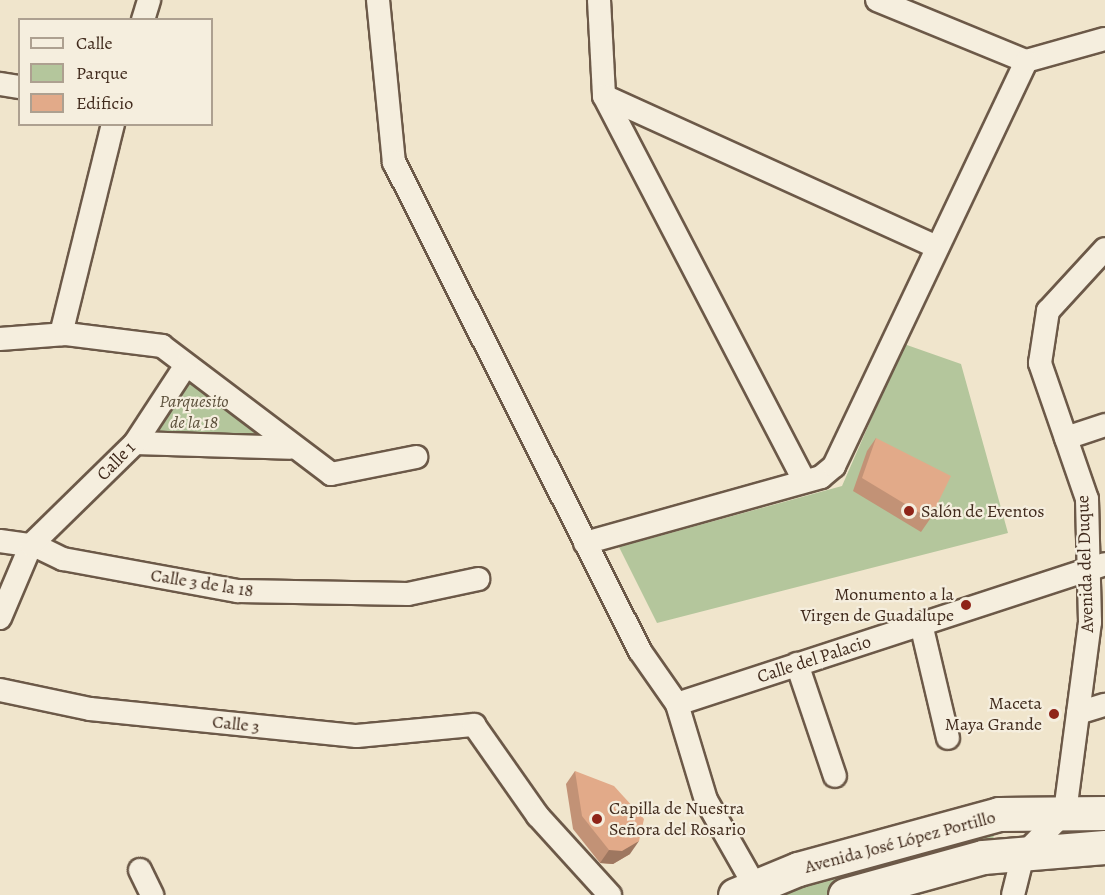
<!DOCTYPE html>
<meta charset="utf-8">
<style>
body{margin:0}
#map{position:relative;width:1105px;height:895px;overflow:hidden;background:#f0e5cc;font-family:Alegreya,serif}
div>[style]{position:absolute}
.green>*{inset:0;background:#b4c69c}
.roads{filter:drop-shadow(2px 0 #6c5948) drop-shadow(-2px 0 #6c5948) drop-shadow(0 2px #6c5948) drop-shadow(0 -2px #6c5948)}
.minor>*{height:22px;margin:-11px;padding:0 11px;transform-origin:11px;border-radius:11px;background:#f5eede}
.secondary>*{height:33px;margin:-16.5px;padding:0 16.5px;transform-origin:16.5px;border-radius:16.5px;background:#f5eede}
.wall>*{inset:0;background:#c29276}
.shaded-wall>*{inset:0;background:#9e7760}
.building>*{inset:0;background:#e2aa89}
.dots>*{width:16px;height:16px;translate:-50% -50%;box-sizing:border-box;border:3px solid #f5eede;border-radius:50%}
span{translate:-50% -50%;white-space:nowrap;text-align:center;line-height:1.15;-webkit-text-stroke:4.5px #f5eede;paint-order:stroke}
.park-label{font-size:18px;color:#5d513c;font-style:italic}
.street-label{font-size:18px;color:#402a1c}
.poi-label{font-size:18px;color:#402a1c}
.left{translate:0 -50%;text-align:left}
.right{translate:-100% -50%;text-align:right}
.legend{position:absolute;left:18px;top:18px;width:195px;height:108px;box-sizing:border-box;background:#f5eede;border:2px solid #ada090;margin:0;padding:8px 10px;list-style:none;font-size:18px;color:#402a1c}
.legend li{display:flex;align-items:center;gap:12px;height:30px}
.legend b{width:30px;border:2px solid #ada090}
</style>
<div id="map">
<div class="green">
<i style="clip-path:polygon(904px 344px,961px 364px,1008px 533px,657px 623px,619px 547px,842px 486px)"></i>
<i style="clip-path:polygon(189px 382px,260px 437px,153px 432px)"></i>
<i style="clip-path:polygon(994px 826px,993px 847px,828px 895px,776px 895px,862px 858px)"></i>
</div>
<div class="roads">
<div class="minor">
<i style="left:378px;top:0;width:163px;rotate:84.4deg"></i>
<i style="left:394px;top:162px;width:547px;rotate:63.29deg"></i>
<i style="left:640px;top:651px;width:65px;rotate:55.1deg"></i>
<i style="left:677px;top:704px;width:100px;rotate:73.2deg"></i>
<i style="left:706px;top:800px;width:109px;rotate:60.4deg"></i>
<i style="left:599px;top:0;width:96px;rotate:87deg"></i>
<i style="left:604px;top:96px;width:433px;rotate:62.5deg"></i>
<i style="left:877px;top:0;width:161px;rotate:22.3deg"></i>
<i style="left:1026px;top:61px;width:82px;rotate:-15.6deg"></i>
<i style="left:143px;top:20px;width:21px;rotate:-73deg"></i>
<i style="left:0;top:84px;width:20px;rotate:9deg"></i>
<i style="left:604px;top:96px;width:363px;rotate:24.4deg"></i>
<i style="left:61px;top:334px;width:216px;rotate:-76.1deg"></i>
<i style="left:0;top:339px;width:66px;rotate:-4.3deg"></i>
<i style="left:66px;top:334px;width:97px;rotate:7.1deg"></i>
<i style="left:162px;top:346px;width:212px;rotate:37.1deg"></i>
<i style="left:331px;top:474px;width:87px;rotate:-11.3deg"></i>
<i style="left:1066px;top:438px;width:41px;rotate:-18.4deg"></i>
<i style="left:135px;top:443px;width:155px;rotate:1.8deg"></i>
<i style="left:0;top:541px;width:36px;rotate:8deg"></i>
<i style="left:36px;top:546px;width:30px;rotate:26deg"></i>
<i style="left:63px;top:559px;width:178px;rotate:10.4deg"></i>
<i style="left:238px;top:591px;width:170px;rotate:1deg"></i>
<i style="left:408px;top:594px;width:72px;rotate:-12.1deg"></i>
<i style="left:585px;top:543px;width:245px;rotate:-15.6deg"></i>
<i style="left:821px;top:477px;width:17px;rotate:-40deg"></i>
<i style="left:834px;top:466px;width:448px;rotate:-64.6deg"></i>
<i style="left:0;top:618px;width:79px;rotate:-67deg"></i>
<i style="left:31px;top:545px;width:146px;rotate:-44.4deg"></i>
<i style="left:135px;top:443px;width:93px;rotate:-56.8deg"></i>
<i style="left:921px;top:624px;width:117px;rotate:76.7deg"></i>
<i style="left:797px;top:664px;width:118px;rotate:71.3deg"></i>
<i style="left:0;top:690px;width:92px;rotate:11.9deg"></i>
<i style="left:90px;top:709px;width:268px;rotate:5.8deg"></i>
<i style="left:357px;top:736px;width:118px;rotate:-5.4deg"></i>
<i style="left:474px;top:725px;width:111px;rotate:54.9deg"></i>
<i style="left:538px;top:816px;width:107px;rotate:47.7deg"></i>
<i style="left:677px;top:704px;width:450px;rotate:-18.1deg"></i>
<i style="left:1078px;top:713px;width:28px;rotate:-17deg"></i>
<i style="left:140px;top:870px;width:28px;rotate:64deg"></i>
<i style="left:1013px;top:895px;width:41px;rotate:-76deg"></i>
<i style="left:1023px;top:855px;width:60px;rotate:-45.7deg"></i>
<i style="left:1065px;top:812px;width:192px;rotate:-82.5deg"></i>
<i style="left:1090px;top:622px;width:123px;rotate:-91.4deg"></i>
<i style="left:1087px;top:499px;width:144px;rotate:-109.1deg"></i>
<i style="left:1040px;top:363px;width:53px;rotate:-81.3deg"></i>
<i style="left:1048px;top:311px;width:84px;rotate:-47.4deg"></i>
</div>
<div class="secondary">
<i style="left:735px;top:895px;width:68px;rotate:-22.4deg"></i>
<i style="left:798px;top:869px;width:208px;rotate:-15.3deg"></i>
<i style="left:999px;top:814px;width:106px;rotate:-0.5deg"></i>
<i style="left:845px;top:895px;width:143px;rotate:-15.4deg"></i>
<i style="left:983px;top:857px;width:122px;rotate:-4.7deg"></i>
</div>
</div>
<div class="wall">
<i style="clip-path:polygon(876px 438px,930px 519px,921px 532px,853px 491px,867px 451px)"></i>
<i style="clip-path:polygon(575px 771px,630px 854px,613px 864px,600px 863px,573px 829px,566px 784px)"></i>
</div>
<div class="shaded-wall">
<i style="clip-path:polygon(639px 841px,630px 854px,613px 864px,600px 863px,609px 850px)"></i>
</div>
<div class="building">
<i style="clip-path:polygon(876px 438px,951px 476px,930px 519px,862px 478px)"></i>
<i style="clip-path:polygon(575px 771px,614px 786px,644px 819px,639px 841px,622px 851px,609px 850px,582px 816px)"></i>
</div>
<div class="dots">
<i style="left:909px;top:511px;background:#8f2418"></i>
<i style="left:966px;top:605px;background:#8f2418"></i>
<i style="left:1054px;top:714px;background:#8f2418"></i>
<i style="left:597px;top:819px;background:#8f2418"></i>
</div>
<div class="park-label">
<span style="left:194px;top:412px">Parquesito<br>de la 18</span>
</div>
<div class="street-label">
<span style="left:116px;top:461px;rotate:-46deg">Calle 1</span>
<span style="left:1085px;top:564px;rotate:-92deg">Avenida del Duque</span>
<span style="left:202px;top:583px;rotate:9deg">Calle 3 de la 18</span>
<span style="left:814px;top:659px;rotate:-18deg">Calle del Palacio</span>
<span style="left:236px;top:724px;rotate:6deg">Calle 3</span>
<span style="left:900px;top:842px;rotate:-15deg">Avenida José López Portillo</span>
</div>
<div class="poi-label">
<span class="left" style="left:921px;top:511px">Salón de Eventos</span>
<span class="right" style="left:954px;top:605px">Monumento a la<br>Virgen de Guadalupe</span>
<span class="right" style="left:1042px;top:714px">Maceta<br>Maya Grande</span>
<span class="left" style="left:609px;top:819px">Capilla de Nuestra<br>Señora del Rosario</span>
</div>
<ul class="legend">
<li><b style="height:8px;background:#f5eede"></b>Calle</li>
<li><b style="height:16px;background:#b4c69c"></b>Parque</li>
<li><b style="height:16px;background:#e2aa89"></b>Edificio</li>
</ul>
</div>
